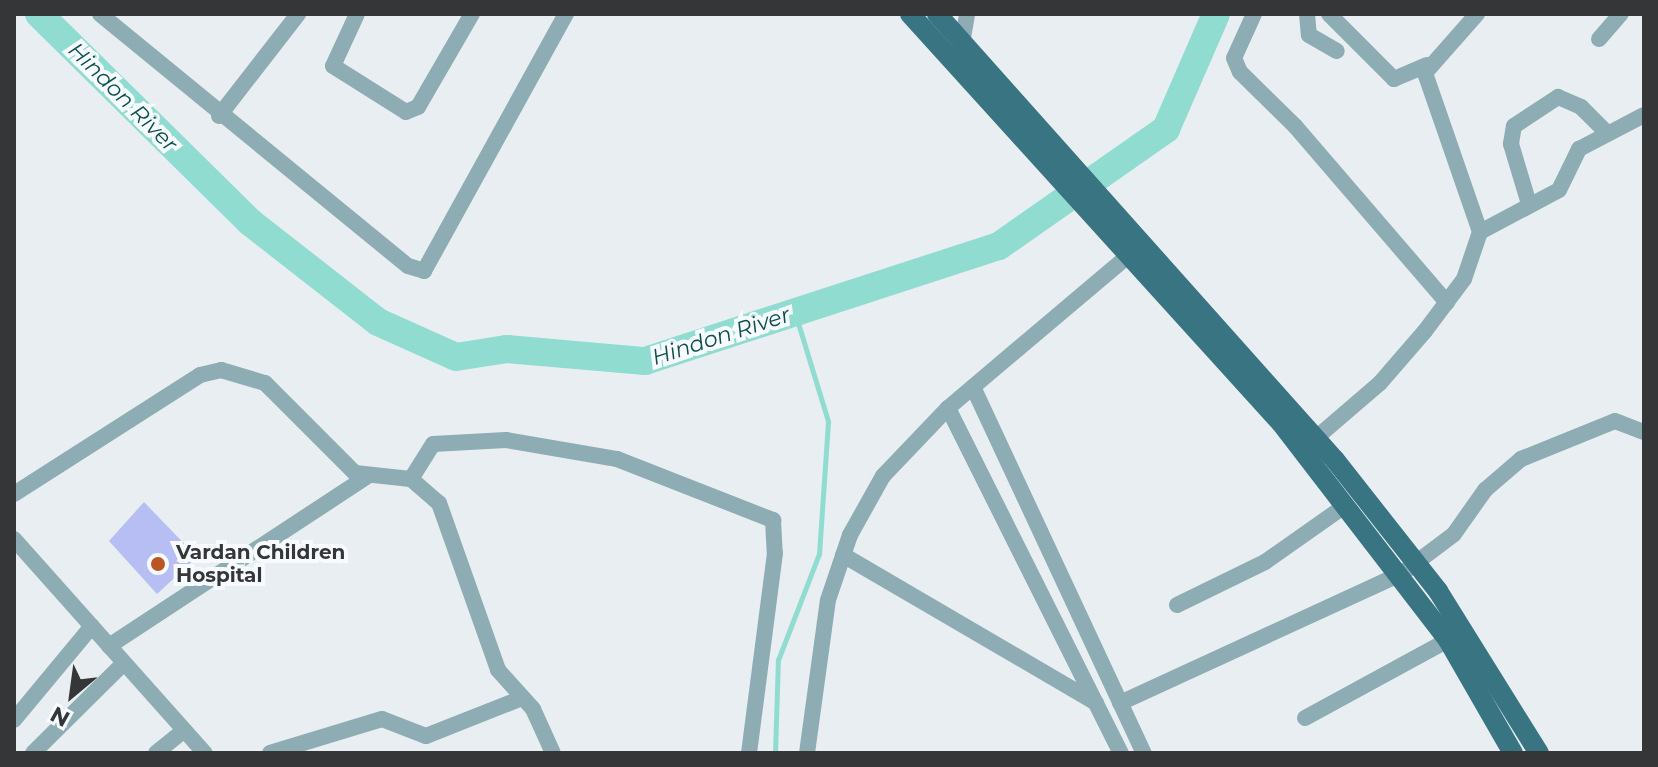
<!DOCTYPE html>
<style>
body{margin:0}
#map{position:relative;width:1658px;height:767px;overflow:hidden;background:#e9eef2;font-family:Montserrat,sans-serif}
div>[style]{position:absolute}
.stream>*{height:5px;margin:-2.5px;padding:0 2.5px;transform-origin:2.5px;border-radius:2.5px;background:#90dcd1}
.river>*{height:28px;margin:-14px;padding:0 14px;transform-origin:14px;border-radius:14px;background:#90dcd1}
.building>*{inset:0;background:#b7bef4}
.street>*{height:16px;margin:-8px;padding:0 8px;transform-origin:8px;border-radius:8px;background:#8eacb4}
.primary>*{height:20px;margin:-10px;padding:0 10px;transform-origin:10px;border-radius:10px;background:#397482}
.dots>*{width:22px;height:22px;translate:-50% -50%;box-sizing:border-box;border:4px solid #f7fbff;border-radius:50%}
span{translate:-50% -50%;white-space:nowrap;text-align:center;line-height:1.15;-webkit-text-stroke:8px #f7fbff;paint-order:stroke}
.poi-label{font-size:20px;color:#353638;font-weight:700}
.left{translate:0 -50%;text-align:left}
.water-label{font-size:22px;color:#0b4f48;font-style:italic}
.frame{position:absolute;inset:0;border:16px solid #353638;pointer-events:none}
.north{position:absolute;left:32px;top:655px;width:80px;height:80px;-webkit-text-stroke:6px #f7fbff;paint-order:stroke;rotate:209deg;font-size:22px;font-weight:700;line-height:32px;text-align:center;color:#353638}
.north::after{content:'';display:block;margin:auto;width:28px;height:36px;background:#353638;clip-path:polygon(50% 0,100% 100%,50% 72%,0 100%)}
</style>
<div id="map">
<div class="stream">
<i style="left:775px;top:753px;width:93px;rotate:-88.2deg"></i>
<i style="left:778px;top:660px;width:114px;rotate:-68.9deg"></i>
<i style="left:819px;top:554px;width:133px;rotate:-86.1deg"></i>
<i style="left:828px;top:421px;width:113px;rotate:-107deg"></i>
</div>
<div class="river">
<i style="left:39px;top:14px;width:296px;rotate:44.6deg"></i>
<i style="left:250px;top:222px;width:162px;rotate:38deg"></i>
<i style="left:378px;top:322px;width:85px;rotate:24.2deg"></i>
<i style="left:456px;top:357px;width:52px;rotate:-8.9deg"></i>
<i style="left:507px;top:349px;width:139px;rotate:5deg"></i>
<i style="left:645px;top:361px;width:372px;rotate:-18deg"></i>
<i style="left:999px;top:246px;width:204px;rotate:-35deg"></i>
<i style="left:1166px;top:129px;width:125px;rotate:-66.5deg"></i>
</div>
<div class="building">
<i style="clip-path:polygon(144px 502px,197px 557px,157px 594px,109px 541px)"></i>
</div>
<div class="street">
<i style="left:100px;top:14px;width:398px;rotate:39.3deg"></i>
<i style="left:408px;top:266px;width:17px;rotate:17deg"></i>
<i style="left:424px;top:271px;width:294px;rotate:-61.1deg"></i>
<i style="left:357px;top:14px;width:57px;rotate:114.8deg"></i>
<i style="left:333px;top:66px;width:86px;rotate:32.2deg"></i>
<i style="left:406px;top:112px;width:13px;rotate:-23deg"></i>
<i style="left:418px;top:107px;width:108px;rotate:-59.9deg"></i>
<i style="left:1254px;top:14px;width:48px;rotate:114.4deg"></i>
<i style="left:1234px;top:58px;width:15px;rotate:67deg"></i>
<i style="left:1240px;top:72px;width:77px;rotate:44.5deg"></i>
<i style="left:1295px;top:126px;width:233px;rotate:49.3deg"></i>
<i style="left:1307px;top:14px;width:21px;rotate:85deg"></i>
<i style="left:1309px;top:35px;width:32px;rotate:30deg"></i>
<i style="left:1329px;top:14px;width:92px;rotate:45deg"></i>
<i style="left:1394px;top:79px;width:36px;rotate:-23deg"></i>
<i style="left:1477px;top:14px;width:79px;rotate:131.4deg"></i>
<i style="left:1425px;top:73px;width:168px;rotate:70.9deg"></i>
<i style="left:1599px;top:39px;width:33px;rotate:-49deg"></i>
<i style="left:961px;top:49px;width:36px;rotate:-80deg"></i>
<i style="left:219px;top:116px;width:129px;rotate:-52.2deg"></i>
<i style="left:1529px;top:204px;width:63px;rotate:-106.7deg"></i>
<i style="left:1511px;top:144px;width:18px;rotate:-81deg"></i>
<i style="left:1514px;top:126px;width:53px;rotate:-33.4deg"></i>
<i style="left:1558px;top:97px;width:25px;rotate:23deg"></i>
<i style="left:1581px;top:107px;width:37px;rotate:45deg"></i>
<i style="left:973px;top:387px;width:404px;rotate:65deg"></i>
<i style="left:948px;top:408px;width:386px;rotate:63.4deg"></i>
<i style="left:1316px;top:438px;width:84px;rotate:-40.7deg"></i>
<i style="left:1380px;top:383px;width:69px;rotate:-49.1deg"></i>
<i style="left:1425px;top:331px;width:65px;rotate:-53.1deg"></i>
<i style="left:1464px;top:279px;width:50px;rotate:-71.2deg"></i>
<i style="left:1480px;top:232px;width:89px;rotate:-28deg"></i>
<i style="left:1559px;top:190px;width:46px;rotate:-64deg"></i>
<i style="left:1579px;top:149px;width:73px;rotate:-27.6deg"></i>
<i style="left:411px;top:479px;width:41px;rotate:-57.8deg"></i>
<i style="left:433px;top:444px;width:73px;rotate:-3.1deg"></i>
<i style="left:506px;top:440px;width:113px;rotate:9.7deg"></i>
<i style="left:617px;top:459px;width:168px;rotate:21.4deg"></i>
<i style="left:773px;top:520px;width:33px;rotate:87deg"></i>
<i style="left:775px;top:553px;width:202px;rotate:97.4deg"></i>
<i style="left:14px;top:494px;width:221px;rotate:-32.6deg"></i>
<i style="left:200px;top:375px;width:22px;rotate:-13deg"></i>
<i style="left:221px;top:370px;width:46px;rotate:16.5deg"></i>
<i style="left:265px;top:383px;width:127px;rotate:45deg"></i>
<i style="left:355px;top:473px;width:56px;rotate:6.1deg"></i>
<i style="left:411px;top:479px;width:37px;rotate:41deg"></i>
<i style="left:439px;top:503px;width:177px;rotate:70.5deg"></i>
<i style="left:498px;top:670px;width:52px;rotate:48.1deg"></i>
<i style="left:533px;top:709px;width:48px;rotate:65.6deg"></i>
<i style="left:14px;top:539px;width:287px;rotate:48.3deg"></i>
<i style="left:843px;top:555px;width:293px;rotate:30.3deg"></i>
<i style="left:1177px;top:605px;width:98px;rotate:-26deg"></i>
<i style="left:1265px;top:562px;width:99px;rotate:-35.1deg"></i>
<i style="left:109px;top:646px;width:308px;rotate:-33.3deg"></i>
<i style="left:1120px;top:703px;width:309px;rotate:-24.7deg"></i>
<i style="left:1401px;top:574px;width:66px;rotate:-37deg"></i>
<i style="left:1454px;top:534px;width:54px;rotate:-54.8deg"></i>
<i style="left:1485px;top:490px;width:48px;rotate:-40.7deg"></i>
<i style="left:1521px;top:459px;width:101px;rotate:-22deg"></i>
<i style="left:1615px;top:421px;width:31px;rotate:21deg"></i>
<i style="left:1305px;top:718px;width:163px;rotate:-28.6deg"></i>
<i style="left:14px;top:720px;width:122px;rotate:-50.3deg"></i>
<i style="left:33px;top:753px;width:127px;rotate:-44.7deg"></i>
<i style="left:156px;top:753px;width:36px;rotate:-39deg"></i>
<i style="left:270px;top:753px;width:117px;rotate:-16.9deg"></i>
<i style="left:382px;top:719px;width:47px;rotate:21.1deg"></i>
<i style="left:426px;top:736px;width:103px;rotate:-21.6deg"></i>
<i style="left:807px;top:753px;width:154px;rotate:-82.2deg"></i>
<i style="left:828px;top:600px;width:69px;rotate:-71.3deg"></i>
<i style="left:850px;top:535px;width:68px;rotate:-60.8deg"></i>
<i style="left:883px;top:476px;width:94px;rotate:-46.3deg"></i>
<i style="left:948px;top:408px;width:237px;rotate:-40.2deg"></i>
</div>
<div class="primary">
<i style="left:910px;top:14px;width:552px;rotate:47.79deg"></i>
<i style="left:1281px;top:423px;width:274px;rotate:52.4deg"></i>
<i style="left:1448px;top:640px;width:130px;rotate:60.1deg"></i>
<i style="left:937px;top:14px;width:598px;rotate:48.26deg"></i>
<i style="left:1335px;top:460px;width:167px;rotate:51.8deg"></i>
<i style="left:1438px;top:591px;width:191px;rotate:58.1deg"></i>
</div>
<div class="dots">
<i style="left:158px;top:564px;background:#bb5624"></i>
</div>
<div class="poi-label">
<span class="left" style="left:176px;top:564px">Vardan Children<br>Hospital</span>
</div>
<div class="water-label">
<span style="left:123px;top:97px;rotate:45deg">Hindon River</span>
<span style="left:721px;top:336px;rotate:-18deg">Hindon River</span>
</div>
<div class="frame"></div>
<div class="north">N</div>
</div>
